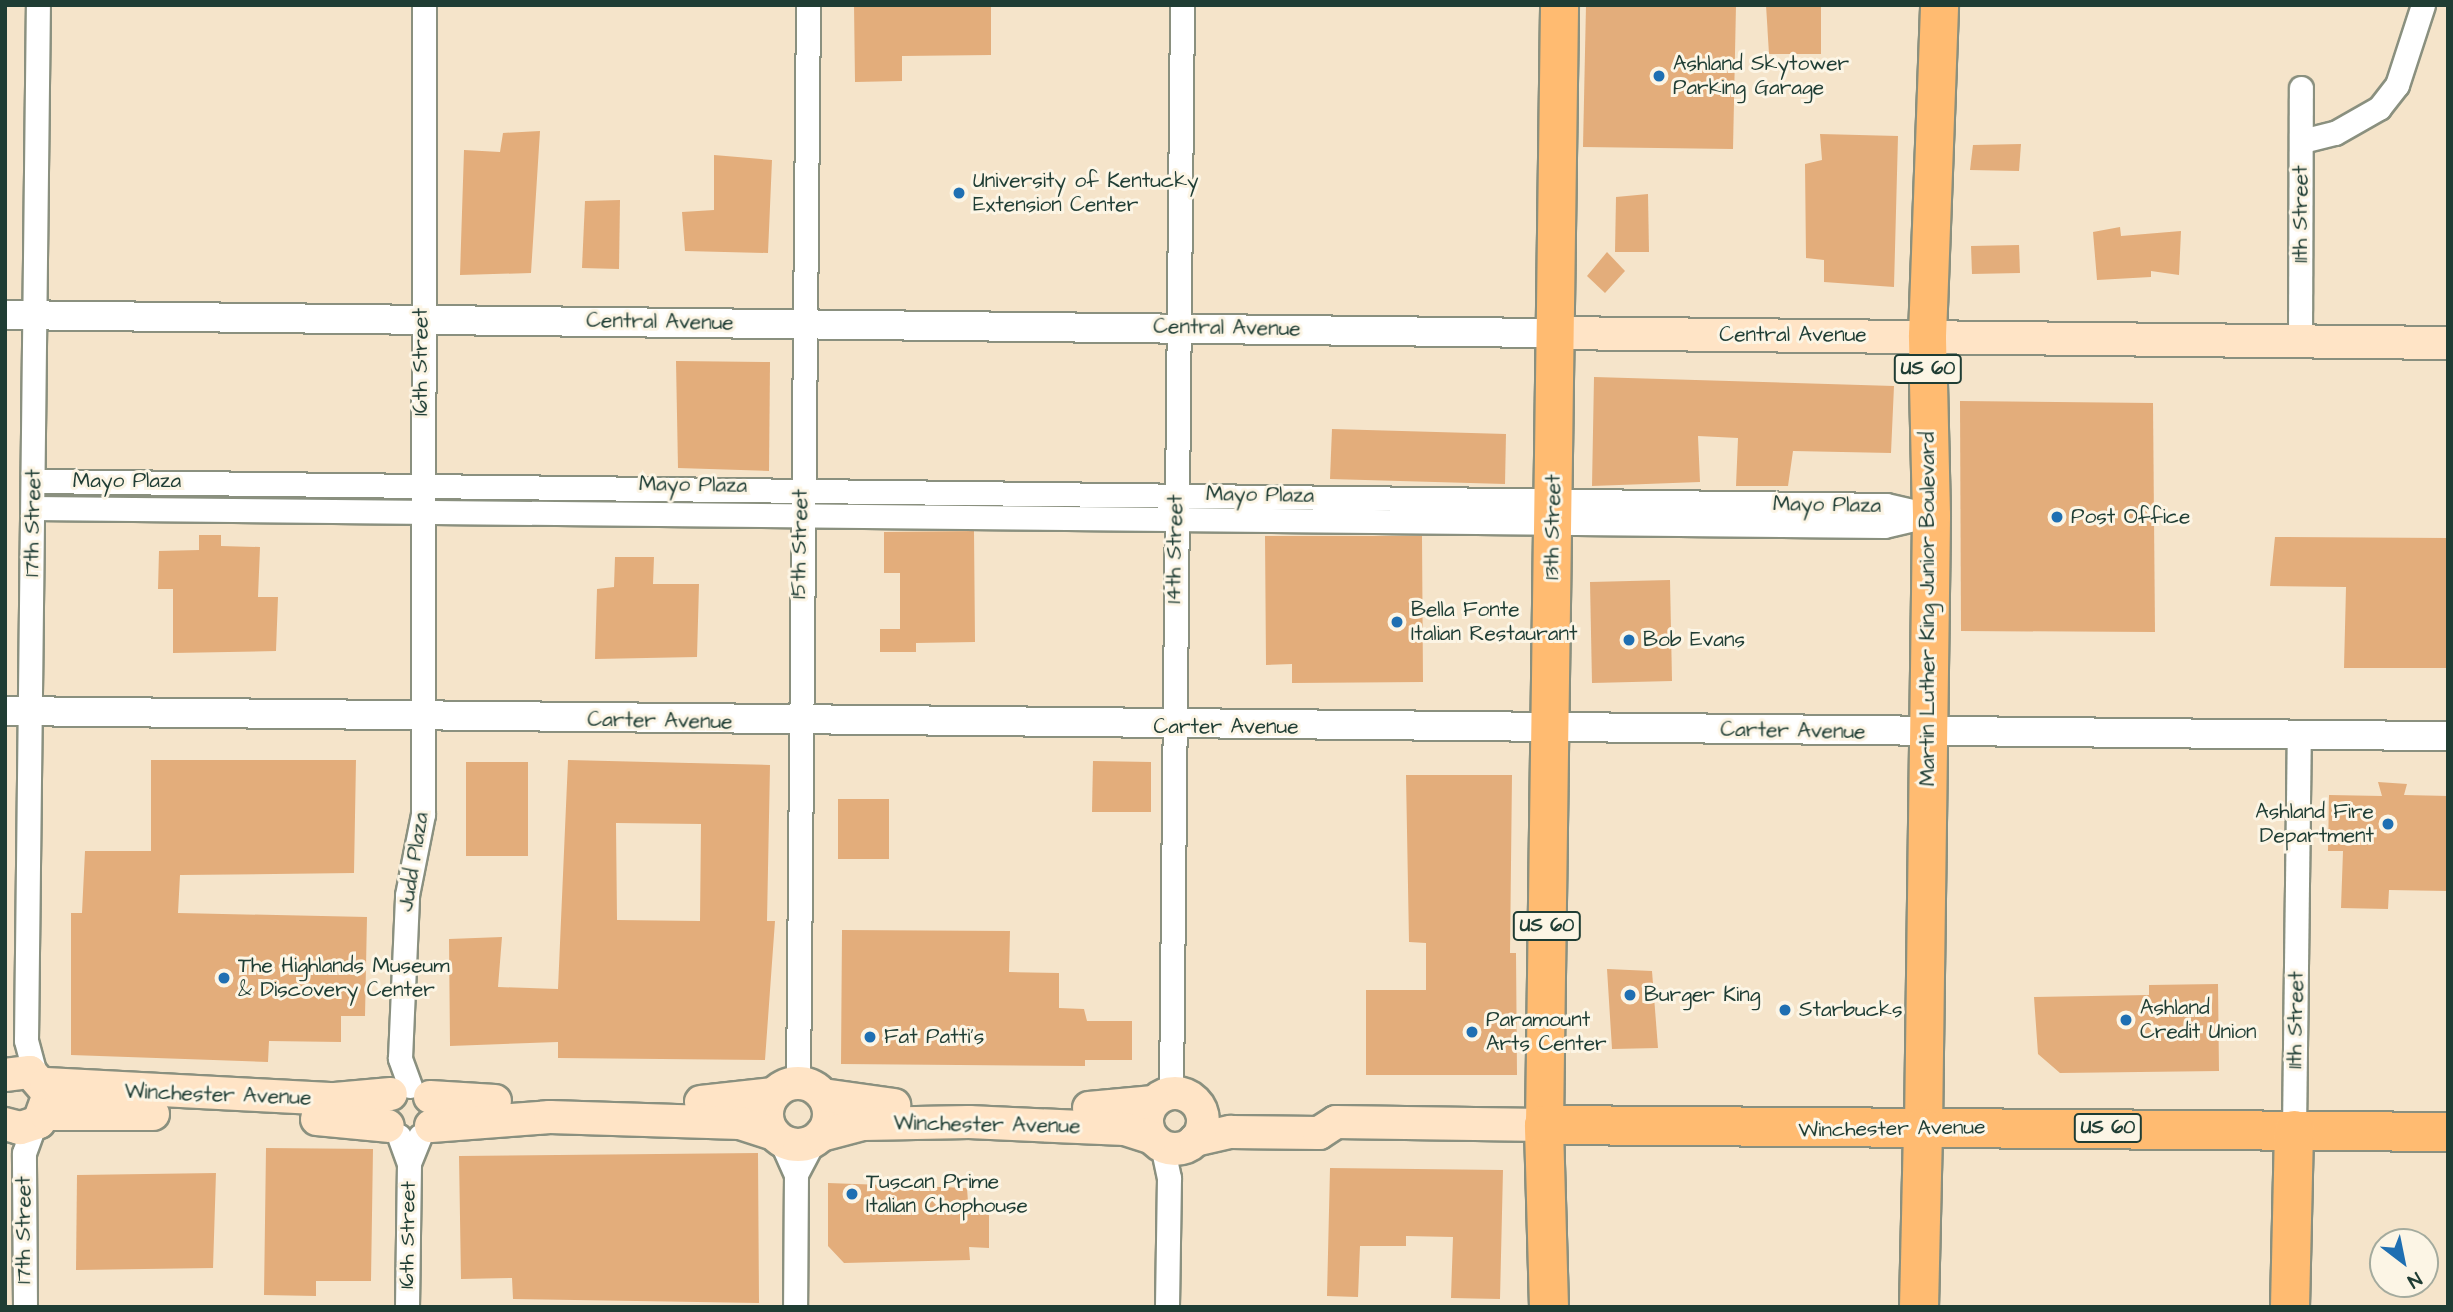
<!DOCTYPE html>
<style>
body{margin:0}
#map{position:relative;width:2453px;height:1312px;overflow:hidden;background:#f5e4ca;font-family:"Architects Daughter",sans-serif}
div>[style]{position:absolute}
.building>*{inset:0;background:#e3ad7b}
.roads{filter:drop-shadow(2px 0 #8a907f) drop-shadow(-2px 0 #8a907f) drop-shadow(0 2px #8a907f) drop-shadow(0 -2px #8a907f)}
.minor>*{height:23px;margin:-11.5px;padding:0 11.5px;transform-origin:11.5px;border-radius:11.5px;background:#fff}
.tertiary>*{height:28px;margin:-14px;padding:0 14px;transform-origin:14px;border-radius:14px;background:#fff}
.secondary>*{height:32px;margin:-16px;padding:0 16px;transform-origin:16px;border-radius:16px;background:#ffe4c6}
.secondary>.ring{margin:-16px;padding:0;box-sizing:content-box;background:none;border:32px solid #ffe4c6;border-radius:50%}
.primary>*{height:37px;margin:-18.5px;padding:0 18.5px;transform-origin:18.5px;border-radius:18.5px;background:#ffbb71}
.trunk>*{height:38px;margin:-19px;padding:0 19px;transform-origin:19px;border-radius:19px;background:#ffbb71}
.dots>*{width:19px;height:19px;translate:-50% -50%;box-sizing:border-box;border:4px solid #fcf5e5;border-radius:50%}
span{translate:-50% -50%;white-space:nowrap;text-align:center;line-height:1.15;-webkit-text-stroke:6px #fcf5e5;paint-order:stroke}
.shield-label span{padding:2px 5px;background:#fcf5e5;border:2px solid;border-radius:5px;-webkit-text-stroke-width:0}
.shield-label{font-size:19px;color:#1f3d34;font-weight:700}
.poi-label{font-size:21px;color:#1f3d34}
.left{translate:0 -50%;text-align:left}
.right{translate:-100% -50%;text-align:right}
.street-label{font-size:21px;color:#1f3d34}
.frame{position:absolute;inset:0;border:7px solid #1f3d34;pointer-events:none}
.north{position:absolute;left:2369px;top:1228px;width:70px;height:70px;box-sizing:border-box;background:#fcf5e5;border:2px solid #a4ab9e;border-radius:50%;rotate:148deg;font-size:19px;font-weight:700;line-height:28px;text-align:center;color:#1f3d34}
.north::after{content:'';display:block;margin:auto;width:24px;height:32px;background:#1f6fb2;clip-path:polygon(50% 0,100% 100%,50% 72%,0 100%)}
</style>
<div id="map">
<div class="building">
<i style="clip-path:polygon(854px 5px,991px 5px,991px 55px,902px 56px,902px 81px,855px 82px)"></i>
<i style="clip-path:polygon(1586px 5px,1736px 5px,1733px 149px,1583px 147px)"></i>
<i style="clip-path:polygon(1766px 5px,1821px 5px,1821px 54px,1769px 54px)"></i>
<i style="clip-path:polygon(540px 131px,531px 273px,460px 275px,464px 150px,500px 152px,503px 133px)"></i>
<i style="clip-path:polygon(1820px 134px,1898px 136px,1894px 287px,1824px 282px,1824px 260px,1806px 258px,1805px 164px,1822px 160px)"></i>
<i style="clip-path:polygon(2021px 144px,2019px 171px,1970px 170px,1973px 145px)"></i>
<i style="clip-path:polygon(714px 155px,772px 160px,768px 253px,685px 251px,682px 212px,714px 210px)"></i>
<i style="clip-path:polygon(1648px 194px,1649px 252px,1615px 252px,1616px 197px)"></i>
<i style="clip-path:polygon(620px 200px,619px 269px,582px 268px,585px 201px)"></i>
<i style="clip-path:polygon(2120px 227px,2121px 236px,2181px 231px,2179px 275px,2151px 271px,2151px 277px,2097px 280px,2093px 232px)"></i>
<i style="clip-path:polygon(2019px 245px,2020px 273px,1972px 274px,1971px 246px)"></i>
<i style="clip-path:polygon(1607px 252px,1625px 271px,1605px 293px,1587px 276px)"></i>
<i style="clip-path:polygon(676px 361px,770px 362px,769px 471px,678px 468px)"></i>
<i style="clip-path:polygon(1594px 377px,1894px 386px,1891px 453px,1793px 451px,1788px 486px,1736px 486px,1738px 438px,1698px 436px,1700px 482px,1592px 486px)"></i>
<i style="clip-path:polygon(1960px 401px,2153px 403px,2155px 632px,1961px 631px)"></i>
<i style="clip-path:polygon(1332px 429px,1506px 434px,1505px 484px,1330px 479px)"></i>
<i style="clip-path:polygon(974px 531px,975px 642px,916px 643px,916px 652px,880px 652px,880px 629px,900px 629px,900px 573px,884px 573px,884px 532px)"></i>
<i style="clip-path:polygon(199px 535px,221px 535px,221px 546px,260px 547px,258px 597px,278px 597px,276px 651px,173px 653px,173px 589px,158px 589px,159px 551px,199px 550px)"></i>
<i style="clip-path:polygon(1265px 536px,1422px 536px,1423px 682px,1292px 683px,1292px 664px,1266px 665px)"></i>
<i style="clip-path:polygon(2275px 537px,2448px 538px,2448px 668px,2344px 668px,2346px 587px,2270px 586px)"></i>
<i style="clip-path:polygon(615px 557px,654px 557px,653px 584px,699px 584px,697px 657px,595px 659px,597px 589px,614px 587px)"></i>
<i style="clip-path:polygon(1670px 580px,1672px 681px,1592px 683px,1590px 582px)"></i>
<i style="clip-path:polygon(151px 760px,356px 760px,354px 873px,180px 875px,178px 913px,367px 917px,365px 1016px,341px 1016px,341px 1042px,269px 1041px,268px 1062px,71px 1055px,71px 913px,82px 913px,85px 851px,151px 851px)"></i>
<i style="clip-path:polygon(evenodd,568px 760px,770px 765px,767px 921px,775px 921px,765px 1060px,558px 1058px,558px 1042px,450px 1046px,449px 939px,502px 937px,498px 987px,558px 989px,568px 760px,616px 823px,701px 824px,700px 921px,617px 920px,616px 823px)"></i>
<i style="clip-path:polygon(1093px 761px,1151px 762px,1151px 812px,1092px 812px)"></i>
<i style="clip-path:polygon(466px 762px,528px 762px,528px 856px,466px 856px)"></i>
<i style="clip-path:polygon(1406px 775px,1512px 775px,1510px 953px,1516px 953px,1517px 1075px,1366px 1075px,1366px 990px,1426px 990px,1426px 943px,1409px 942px)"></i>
<i style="clip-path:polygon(2378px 782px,2407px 784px,2404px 795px,2448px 796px,2448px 891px,2389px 890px,2388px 909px,2341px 908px,2343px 851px,2328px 851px,2329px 795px,2382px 796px)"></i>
<i style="clip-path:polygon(838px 799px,889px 799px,889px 859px,838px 859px)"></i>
<i style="clip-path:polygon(842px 930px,1010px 931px,1009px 972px,1059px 973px,1059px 1008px,1084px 1009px,1087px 1021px,1132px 1021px,1132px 1060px,1085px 1060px,1085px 1066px,841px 1064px)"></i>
<i style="clip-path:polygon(1607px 969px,1652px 971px,1658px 1048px,1612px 1049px)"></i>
<i style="clip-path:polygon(2218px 984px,2219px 1071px,2060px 1073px,2038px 1054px,2034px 997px,2149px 995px,2149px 985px)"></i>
<i style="clip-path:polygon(266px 1148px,373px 1149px,371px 1281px,316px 1281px,316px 1296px,264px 1295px)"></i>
<i style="clip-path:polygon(758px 1153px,759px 1303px,513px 1299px,512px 1278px,461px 1279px,459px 1156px)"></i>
<i style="clip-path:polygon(1330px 1168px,1503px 1170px,1500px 1299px,1451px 1298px,1453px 1237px,1406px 1236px,1406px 1246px,1360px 1246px,1358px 1297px,1327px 1296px)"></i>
<i style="clip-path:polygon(216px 1173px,213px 1268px,76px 1270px,77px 1175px)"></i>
<i style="clip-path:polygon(828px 1183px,967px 1188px,968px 1202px,989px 1202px,989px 1248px,969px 1247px,970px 1260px,844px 1263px,828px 1246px)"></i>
</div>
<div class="roads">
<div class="minor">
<i style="left:2302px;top:141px;width:34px;rotate:-14deg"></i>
<i style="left:2335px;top:133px;width:51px;rotate:-29.6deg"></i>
<i style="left:2379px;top:108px;width:29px;rotate:-52deg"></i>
<i style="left:2397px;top:85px;width:84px;rotate:-72deg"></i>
<i style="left:2300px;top:340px;width:252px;rotate:-89.8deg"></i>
<i style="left:34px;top:481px;width:1852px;rotate:0.74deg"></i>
<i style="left:1886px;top:505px;width:39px;rotate:13deg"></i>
<i style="left:33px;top:508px;width:1851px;rotate:0.56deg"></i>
<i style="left:1884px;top:526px;width:48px;rotate:-13.2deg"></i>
<i style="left:35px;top:1074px;width:35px;rotate:-105deg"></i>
<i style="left:26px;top:1040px;width:1035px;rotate:-89.34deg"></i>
<i style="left:798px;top:1084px;width:1079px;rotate:-89.47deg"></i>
<i style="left:410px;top:1086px;width:30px;rotate:-110deg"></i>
<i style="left:400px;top:1058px;width:163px;rotate:-87.5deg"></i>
<i style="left:407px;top:895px;width:83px;rotate:-78.8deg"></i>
<i style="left:423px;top:814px;width:809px;rotate:-89.93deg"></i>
<i style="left:1171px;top:1093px;width:1088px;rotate:-89.42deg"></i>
<i style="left:2294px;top:1130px;width:396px;rotate:-89.3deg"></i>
<i style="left:399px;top:1136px;width:29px;rotate:70deg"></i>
<i style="left:781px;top:1141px;width:36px;rotate:66deg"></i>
<i style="left:796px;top:1174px;width:133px;rotate:90.4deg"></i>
<i style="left:1162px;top:1145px;width:34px;rotate:78deg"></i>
<i style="left:1169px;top:1178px;width:129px;rotate:90.9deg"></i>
<i style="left:796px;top:1174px;width:36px;rotate:-62deg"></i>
<i style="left:25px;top:1307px;width:154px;rotate:-90.4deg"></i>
<i style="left:24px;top:1153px;width:30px;rotate:-70deg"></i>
<i style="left:407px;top:1307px;width:144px;rotate:-89.2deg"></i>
<i style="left:409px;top:1163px;width:29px;rotate:-68deg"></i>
</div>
<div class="tertiary">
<i style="left:5px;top:315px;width:1548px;rotate:0.67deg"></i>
<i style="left:5px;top:711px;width:2443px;rotate:0.59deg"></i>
</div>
<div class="secondary">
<i style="left:1553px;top:333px;width:895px;rotate:0.64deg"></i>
<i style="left:5px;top:1075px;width:25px;rotate:-7deg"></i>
<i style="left:30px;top:1072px;width:29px;rotate:49deg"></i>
<i style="left:49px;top:1094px;width:30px;rotate:110deg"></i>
<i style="left:39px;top:1122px;width:20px;rotate:162deg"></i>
<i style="left:20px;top:1128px;width:16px;rotate:-165deg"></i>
<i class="ring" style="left:767px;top:1083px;width:30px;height:30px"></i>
<i style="left:46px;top:1084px;width:289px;rotate:3deg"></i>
<i style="left:335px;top:1099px;width:56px;rotate:-5.1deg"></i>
<i class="ring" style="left:1147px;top:1093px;width:24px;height:24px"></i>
<i style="left:823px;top:1095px;width:72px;rotate:8deg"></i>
<i style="left:430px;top:1097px;width:65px;rotate:3.5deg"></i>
<i style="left:701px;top:1102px;width:73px;rotate:-6.3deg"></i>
<i style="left:1089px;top:1108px;width:65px;rotate:-5.3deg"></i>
<i style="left:46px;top:1114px;width:107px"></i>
<i style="left:317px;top:1119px;width:71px;rotate:5.6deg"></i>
<i style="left:431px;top:1126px;width:119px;rotate:-4.3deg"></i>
<i style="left:550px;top:1117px;width:190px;rotate:1.8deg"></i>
<i style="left:740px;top:1123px;width:35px;rotate:18deg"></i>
<i style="left:821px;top:1135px;width:43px;rotate:-14.7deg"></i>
<i style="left:863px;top:1124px;width:106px;rotate:-1.1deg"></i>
<i style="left:969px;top:1122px;width:156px;rotate:2.6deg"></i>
<i style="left:1125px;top:1129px;width:28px;rotate:18deg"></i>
<i style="left:1195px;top:1140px;width:37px;rotate:-13deg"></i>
<i style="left:1231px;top:1132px;width:88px;rotate:0.7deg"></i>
<i style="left:1319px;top:1133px;width:20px;rotate:-33deg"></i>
<i style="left:1336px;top:1122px;width:208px;rotate:0.8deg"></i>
</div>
<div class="primary">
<i style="left:1544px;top:1125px;width:1120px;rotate:-89.23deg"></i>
<i style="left:1923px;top:1128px;width:613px;rotate:-89.25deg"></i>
<i style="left:1931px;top:515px;width:180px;rotate:-91.3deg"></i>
<i style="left:1927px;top:335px;width:330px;rotate:-87.9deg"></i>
</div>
<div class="trunk">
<i style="left:1549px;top:1307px;width:182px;rotate:-91.6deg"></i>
<i style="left:1544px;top:1125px;width:904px;rotate:0.44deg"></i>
<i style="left:1919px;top:1307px;width:179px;rotate:-88.7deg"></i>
<i style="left:2290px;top:1307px;width:177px;rotate:-88.7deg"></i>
</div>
</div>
<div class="dots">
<i style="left:1659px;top:76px;background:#1f6fb2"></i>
<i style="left:959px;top:193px;background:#1f6fb2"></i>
<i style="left:2057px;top:517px;background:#1f6fb2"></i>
<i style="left:1397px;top:622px;background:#1f6fb2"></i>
<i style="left:1629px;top:640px;background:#1f6fb2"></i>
<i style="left:2388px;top:824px;background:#1f6fb2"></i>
<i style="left:224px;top:978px;background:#1f6fb2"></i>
<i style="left:1630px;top:995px;background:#1f6fb2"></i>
<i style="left:1785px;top:1010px;background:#1f6fb2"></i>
<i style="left:2126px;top:1020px;background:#1f6fb2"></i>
<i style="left:1472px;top:1032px;background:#1f6fb2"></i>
<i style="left:870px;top:1037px;background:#1f6fb2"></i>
<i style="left:852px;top:1194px;background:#1f6fb2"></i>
</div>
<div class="shield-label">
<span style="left:1928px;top:369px">US 60</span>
<span style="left:1547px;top:926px">US 60</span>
<span style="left:2108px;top:1128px">US 60</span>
</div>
<div class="poi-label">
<span class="left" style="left:1673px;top:76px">Ashland Skytower<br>Parking Garage</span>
<span class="left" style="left:973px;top:193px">University of Kentucky<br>Extension Center</span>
<span class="left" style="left:2071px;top:517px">Post Office</span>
<span class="left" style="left:1411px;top:622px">Bella Fonte<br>Italian Restaurant</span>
<span class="left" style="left:1643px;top:640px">Bob Evans</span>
<span class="right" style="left:2374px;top:824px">Ashland Fire<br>Department</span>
<span class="left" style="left:238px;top:978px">The Highlands Museum<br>&amp; Discovery Center</span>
<span class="left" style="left:1644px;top:995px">Burger King</span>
<span class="left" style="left:2140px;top:1020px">Ashland<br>Credit Union</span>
<span class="left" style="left:1799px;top:1010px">Starbucks</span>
<span class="left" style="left:1486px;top:1032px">Paramount<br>Arts Center</span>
<span class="left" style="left:884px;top:1037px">Fat Patti's</span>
<span class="left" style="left:866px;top:1194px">Tuscan Prime<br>Italian Chophouse</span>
</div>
<div class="street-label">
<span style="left:2301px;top:214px;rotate:-90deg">11th Street</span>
<span style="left:660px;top:322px;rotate:1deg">Central Avenue</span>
<span style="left:1227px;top:328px;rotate:1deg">Central Avenue</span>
<span style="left:1793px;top:335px">Central Avenue</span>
<span style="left:421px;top:362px;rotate:-90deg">16th Street</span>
<span style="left:127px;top:481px">Mayo Plaza</span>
<span style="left:693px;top:485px;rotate:1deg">Mayo Plaza</span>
<span style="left:1260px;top:495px;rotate:1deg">Mayo Plaza</span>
<span style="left:1827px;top:505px;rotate:1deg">Mayo Plaza</span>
<span style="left:33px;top:523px;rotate:-89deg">17th Street</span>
<span style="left:1553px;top:527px;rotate:-89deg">13th Street</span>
<span style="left:800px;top:544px;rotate:-89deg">15th Street</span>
<span style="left:1175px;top:549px;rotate:-89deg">14th Street</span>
<span style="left:1928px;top:609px;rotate:-90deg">Martin Luther King Junior Boulevard</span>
<span style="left:660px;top:721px;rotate:1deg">Carter Avenue</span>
<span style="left:1226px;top:727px">Carter Avenue</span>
<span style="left:1793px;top:731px;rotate:1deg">Carter Avenue</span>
<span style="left:414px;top:862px;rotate:-81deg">Judd Plaza</span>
<span style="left:2296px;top:1020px;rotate:-89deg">11th Street</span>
<span style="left:218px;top:1095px;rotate:2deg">Winchester Avenue</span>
<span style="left:987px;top:1125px;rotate:1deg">Winchester Avenue</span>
<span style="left:1892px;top:1129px;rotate:-1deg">Winchester Avenue</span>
<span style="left:24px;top:1230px;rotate:-90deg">17th Street</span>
<span style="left:408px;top:1235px;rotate:-89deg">16th Street</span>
</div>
<div class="frame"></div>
<div class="north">N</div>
</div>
